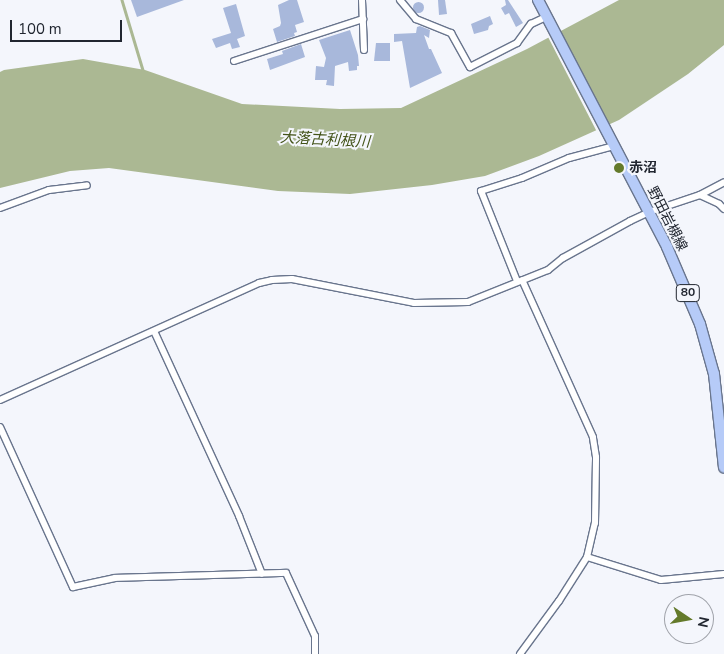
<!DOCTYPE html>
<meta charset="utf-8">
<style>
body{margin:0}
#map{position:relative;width:724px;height:654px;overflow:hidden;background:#f4f6fc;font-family:"Nunito Sans","Noto Sans JP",sans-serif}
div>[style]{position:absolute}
.water>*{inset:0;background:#abb893}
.pier>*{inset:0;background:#f4f6fc}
.stream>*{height:2.5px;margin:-1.25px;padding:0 1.25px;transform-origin:1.25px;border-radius:1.25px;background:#abb893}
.building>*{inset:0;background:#a8b8db}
.round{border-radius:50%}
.roads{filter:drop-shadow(1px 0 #69758d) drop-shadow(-1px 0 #69758d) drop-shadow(0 1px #69758d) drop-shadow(0 -1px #69758d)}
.minor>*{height:6px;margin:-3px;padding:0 3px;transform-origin:3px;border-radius:3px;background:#fff}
.primary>*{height:10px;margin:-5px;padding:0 5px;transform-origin:5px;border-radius:5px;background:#b6cbf8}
.dots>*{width:14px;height:14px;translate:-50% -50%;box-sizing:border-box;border:2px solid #f4f6fc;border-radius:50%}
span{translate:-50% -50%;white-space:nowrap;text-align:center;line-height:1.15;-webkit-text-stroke:4px #f4f6fc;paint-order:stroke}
.shield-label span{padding:1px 4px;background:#f4f6fc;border:1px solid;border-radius:4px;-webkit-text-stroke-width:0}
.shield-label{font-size:12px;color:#212630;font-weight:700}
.poi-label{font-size:14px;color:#212630;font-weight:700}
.left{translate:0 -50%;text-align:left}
.street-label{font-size:14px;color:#212630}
.water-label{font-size:15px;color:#435319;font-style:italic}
.north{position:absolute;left:664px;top:594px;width:50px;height:50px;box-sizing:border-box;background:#f4f6fc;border:1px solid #a0a3aa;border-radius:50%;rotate:102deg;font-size:14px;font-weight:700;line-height:20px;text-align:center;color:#212630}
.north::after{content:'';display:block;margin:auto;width:18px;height:22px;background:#647a2b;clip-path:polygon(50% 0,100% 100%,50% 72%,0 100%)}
.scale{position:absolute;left:10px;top:20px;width:112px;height:22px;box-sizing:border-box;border:2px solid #212630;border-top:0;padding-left:6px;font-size:15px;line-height:18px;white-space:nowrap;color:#212630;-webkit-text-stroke:4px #f4f6fc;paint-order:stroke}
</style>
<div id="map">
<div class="water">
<i style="clip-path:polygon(619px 0,724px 0,724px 45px,688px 74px,619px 120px,539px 156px,485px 176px,432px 185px,350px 194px,278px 191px,109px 168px,70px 171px,0 188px,0 72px,4px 70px,83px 59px,145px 70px,242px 104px,340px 109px,401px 108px,527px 49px)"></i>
</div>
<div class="pier">
<i style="clip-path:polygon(557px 30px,608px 128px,597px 132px,547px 35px)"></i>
</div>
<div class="stream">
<i style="left:122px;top:0;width:73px;rotate:73.3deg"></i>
</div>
<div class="building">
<i style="clip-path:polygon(131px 0,184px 0,137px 17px)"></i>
<i style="clip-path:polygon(289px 0,297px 0,304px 22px,295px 25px,297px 32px,294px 33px,295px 36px,277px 42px,273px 29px,280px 26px,281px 23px,278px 5px)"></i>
<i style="clip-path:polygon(438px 0,445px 0,447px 14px,439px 15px)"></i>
<i style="clip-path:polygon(505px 0,508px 0,523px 23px,516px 27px,509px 13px,505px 15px,501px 8px,506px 5px)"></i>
<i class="round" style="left:412.5px;top:1.5px;width:11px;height:11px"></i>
<i style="clip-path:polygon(236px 4px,245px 36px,237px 39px,240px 47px,232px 49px,230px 43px,216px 48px,212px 39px,231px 33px,223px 8px)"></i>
<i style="clip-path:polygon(490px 16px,493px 24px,489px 26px,488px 30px,474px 34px,471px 24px)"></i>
<i style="clip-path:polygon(420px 26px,430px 30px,429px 38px,424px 35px,429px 49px,431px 49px,442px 73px,410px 88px,402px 41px,394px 42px,394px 34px,416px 33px,417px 27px)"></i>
<i style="clip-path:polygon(350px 30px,358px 55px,359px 66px,357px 66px,357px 70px,349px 71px,348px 62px,335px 66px,334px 86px,326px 85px,327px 80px,315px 80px,316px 66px,324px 67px,326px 58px,319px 40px)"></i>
<i style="clip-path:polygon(376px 43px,390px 43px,390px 61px,374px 61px)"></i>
<i style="clip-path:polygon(301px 44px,305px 57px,270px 70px,267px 59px,283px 54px,282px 51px)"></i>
</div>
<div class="roads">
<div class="minor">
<i style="left:362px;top:0;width:50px;rotate:87.7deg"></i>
<i style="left:400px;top:0;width:25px;rotate:50deg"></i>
<i style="left:416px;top:19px;width:38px;rotate:22deg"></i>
<i style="left:451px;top:33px;width:39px;rotate:61deg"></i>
<i style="left:470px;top:67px;width:53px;rotate:-27.1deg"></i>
<i style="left:517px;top:43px;width:24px;rotate:-54deg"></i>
<i style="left:531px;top:24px;width:17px;rotate:-25deg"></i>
<i style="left:234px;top:61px;width:136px;rotate:-18deg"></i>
<i style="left:700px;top:195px;width:21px;rotate:25deg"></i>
<i style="left:719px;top:204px;width:7px;rotate:45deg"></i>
<i style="left:0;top:208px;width:52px;rotate:-20.2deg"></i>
<i style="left:49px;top:190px;width:38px;rotate:-7deg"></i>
<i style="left:517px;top:281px;width:97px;rotate:-111.8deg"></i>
<i style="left:481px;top:191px;width:43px;rotate:-17.6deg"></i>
<i style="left:522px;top:178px;width:51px;rotate:-23.1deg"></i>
<i style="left:569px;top:158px;width:47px;rotate:-14.9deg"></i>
<i style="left:154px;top:331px;width:204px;rotate:65.3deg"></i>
<i style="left:239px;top:516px;width:62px;rotate:68.4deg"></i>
<i style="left:0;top:400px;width:284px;rotate:-24.3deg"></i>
<i style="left:259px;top:283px;width:13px;rotate:-13deg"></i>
<i style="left:272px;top:280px;width:20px;rotate:-3deg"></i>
<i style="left:292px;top:279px;width:124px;rotate:11.1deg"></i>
<i style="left:414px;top:303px;width:54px;rotate:-1.1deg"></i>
<i style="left:468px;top:302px;width:86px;rotate:-21.8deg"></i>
<i style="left:548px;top:270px;width:19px;rotate:-39deg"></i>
<i style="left:563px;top:258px;width:77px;rotate:-28.9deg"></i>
<i style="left:630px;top:221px;width:21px;rotate:-25deg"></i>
<i style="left:649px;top:212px;width:54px;rotate:-18.4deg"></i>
<i style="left:700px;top:195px;width:27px;rotate:-28deg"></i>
<i style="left:0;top:427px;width:176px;rotate:65.5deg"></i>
<i style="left:73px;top:587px;width:43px;rotate:-12.1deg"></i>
<i style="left:115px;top:578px;width:171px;rotate:-1.7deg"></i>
<i style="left:286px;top:573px;width:69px;rotate:65.3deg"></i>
<i style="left:315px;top:636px;width:18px;rotate:90deg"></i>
<i style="left:587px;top:557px;width:77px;rotate:17.3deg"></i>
<i style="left:661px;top:580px;width:63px;rotate:-5.4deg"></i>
<i style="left:520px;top:654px;width:66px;rotate:-53.7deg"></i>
<i style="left:559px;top:601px;width:52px;rotate:-57.5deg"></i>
<i style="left:587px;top:557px;width:35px;rotate:-77deg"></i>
<i style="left:595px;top:523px;width:66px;rotate:-89.1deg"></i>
<i style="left:596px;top:457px;width:20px;rotate:-99deg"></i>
<i style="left:593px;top:437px;width:172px;rotate:-114.3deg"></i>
</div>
<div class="primary">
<i style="left:538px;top:0;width:279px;rotate:62.4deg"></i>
<i style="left:667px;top:247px;width:84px;rotate:66.8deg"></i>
<i style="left:700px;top:324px;width:52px;rotate:74.4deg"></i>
<i style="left:714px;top:374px;width:94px;rotate:83.9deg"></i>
</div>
</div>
<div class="dots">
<i style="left:619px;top:168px;background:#647a2b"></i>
</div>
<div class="shield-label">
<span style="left:688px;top:293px">80</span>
</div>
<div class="poi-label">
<span class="left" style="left:629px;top:168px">赤沼</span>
</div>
<div class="street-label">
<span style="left:667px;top:219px;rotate:63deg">野田岩槻線</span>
</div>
<div class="water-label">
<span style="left:325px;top:140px;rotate:3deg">大落古利根川</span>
</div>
<div class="north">N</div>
<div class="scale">100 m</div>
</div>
